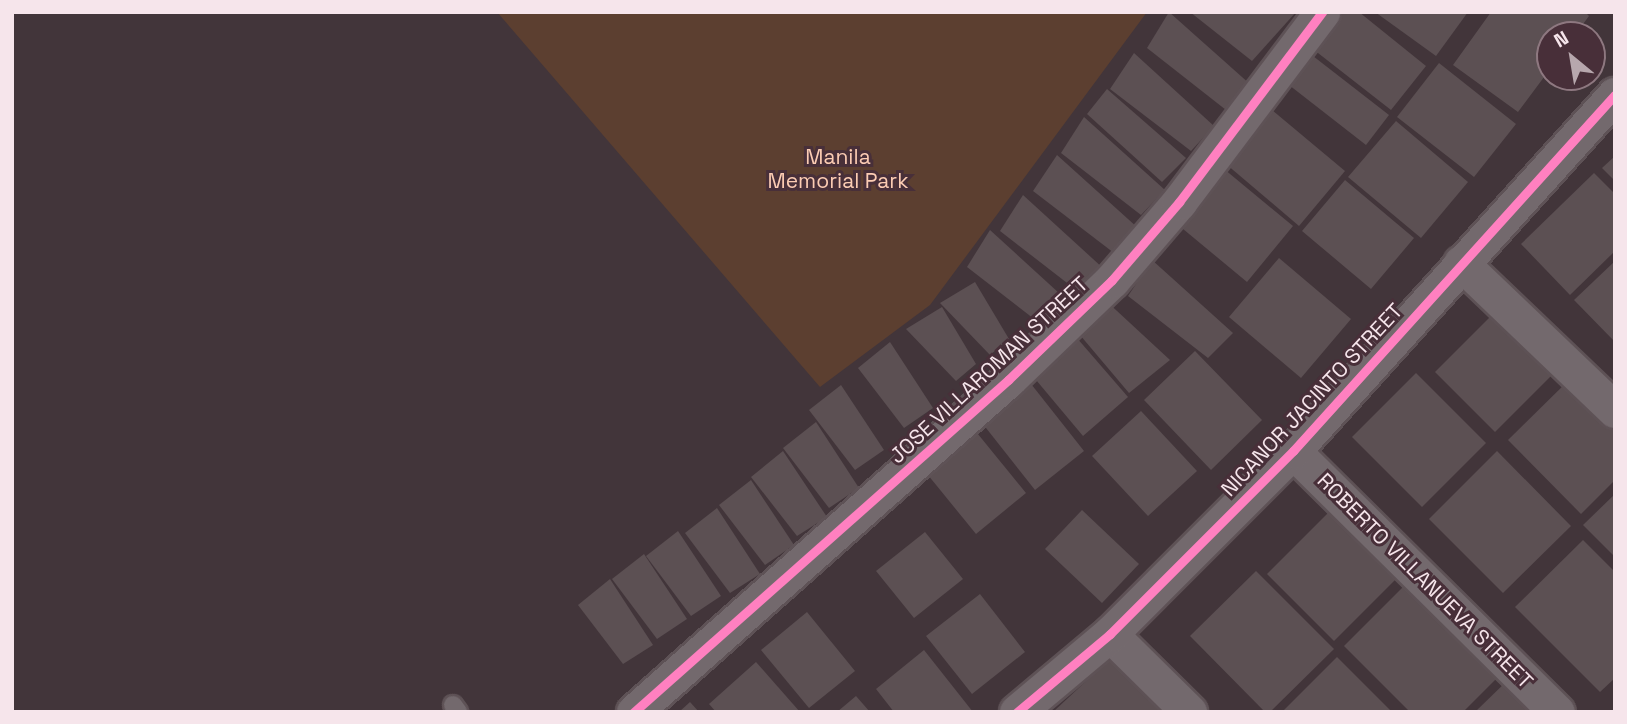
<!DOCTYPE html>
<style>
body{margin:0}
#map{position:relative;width:1627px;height:724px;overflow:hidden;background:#42353a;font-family:"Space Grotesk",sans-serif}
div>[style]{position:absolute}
.green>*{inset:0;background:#5c3f30}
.building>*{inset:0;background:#5c5053}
.roads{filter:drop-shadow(2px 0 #5e5256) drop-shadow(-2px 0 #5e5256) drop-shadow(0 2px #5e5256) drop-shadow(0 -2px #5e5256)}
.service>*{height:18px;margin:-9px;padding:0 9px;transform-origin:9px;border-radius:9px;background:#73696d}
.minor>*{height:35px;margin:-17.5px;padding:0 17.5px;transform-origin:17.5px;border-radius:17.5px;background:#73696d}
.cycleway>*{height:9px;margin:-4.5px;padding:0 4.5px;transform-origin:4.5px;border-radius:4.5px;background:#ff80c0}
span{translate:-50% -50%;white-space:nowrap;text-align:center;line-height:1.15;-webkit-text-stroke:6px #482f39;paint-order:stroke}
.park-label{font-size:21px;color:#fcccb3}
.street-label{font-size:21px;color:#f6e5eb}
.frame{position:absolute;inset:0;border:14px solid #f6e5eb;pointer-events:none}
.north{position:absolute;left:1536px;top:21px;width:70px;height:70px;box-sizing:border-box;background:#482f39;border:2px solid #8e7880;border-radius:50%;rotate:330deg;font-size:19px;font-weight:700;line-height:28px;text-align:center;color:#f6e5eb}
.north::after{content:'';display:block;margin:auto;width:24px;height:32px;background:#b7a7ad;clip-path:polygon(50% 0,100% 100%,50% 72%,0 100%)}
</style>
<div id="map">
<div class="green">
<i style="clip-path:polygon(497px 12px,1147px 12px,930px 305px,820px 387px)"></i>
</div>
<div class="building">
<i style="clip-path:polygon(1169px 12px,1251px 85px,1226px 110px,1147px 48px)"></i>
<i style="clip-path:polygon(1190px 12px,1296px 12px,1252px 61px)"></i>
<i style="clip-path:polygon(1336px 12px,1359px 12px,1426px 66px,1391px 110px,1309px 46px)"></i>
<i style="clip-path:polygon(1375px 12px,1468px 12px,1436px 56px)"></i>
<i style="clip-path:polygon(1491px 12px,1585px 12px,1589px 16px,1575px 35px,1550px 35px,1550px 69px,1518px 112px,1453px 65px)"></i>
<i style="clip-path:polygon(1304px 49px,1389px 115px,1366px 145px,1280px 78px)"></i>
<i style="clip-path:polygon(1134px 53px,1214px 126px,1191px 151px,1110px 89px)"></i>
<i style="clip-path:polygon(1439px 63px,1516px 124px,1474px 177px,1397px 117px)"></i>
<i style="clip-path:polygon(1107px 89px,1186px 158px,1162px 182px,1087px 114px)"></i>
<i style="clip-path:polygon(1272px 110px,1345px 171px,1299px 226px,1226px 164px)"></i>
<i style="clip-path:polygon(1084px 117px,1165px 190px,1141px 215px,1061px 153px)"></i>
<i style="clip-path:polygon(1396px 121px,1468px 182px,1421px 238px,1348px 177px)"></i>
<i style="clip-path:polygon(1057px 155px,1138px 228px,1114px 253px,1033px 191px)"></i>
<i style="clip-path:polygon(1615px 156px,1615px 181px,1602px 168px)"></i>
<i style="clip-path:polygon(1218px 164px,1293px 226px,1247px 282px,1171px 219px)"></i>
<i style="clip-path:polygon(1594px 173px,1615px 194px,1615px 251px,1570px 295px,1521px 244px)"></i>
<i style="clip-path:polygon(1345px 180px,1414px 238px,1371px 289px,1302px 231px)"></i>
<i style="clip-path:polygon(1023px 195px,1104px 269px,1080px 293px,1000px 231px)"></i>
<i style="clip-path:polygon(990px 230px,1071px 304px,1047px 329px,967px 267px)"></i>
<i style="clip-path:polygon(1279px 258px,1351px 319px,1301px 378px,1229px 317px)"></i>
<i style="clip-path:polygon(1152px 260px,1233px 333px,1208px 358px,1128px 296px)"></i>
<i style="clip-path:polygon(1615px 261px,1615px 342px,1574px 300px)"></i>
<i style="clip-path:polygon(975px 282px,1009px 339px,990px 355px,940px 303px)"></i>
<i style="clip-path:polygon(1103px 298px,1170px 360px,1129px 393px,1080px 335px)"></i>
<i style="clip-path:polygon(942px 307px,976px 364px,956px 381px,906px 329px)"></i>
<i style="clip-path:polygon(1497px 310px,1557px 370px,1495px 432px,1435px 372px)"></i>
<i style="clip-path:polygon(1070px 330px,1128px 397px,1083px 436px,1026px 368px)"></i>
<i style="clip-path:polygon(890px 342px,933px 408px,904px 428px,858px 368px)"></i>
<i style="clip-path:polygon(1195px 351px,1262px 420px,1211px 470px,1144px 400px)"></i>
<i style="clip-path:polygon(1416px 373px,1486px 443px,1422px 507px,1352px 437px)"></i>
<i style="clip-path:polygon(1024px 375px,1084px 451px,1035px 490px,975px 414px)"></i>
<i style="clip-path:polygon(1572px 377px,1615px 419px,1615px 480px,1581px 514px,1508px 440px)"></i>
<i style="clip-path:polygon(841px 385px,884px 450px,855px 470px,809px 410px)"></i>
<i style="clip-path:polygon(1141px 411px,1197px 471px,1148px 516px,1092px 456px)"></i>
<i style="clip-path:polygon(816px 422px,859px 488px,829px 508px,783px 448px)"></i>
<i style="clip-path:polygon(969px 423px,1026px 493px,976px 534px,919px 464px)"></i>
<i style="clip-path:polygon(783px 451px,827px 517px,797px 536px,751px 477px)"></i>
<i style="clip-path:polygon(1497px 451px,1571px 526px,1503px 593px,1429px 519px)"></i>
<i style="clip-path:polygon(751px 480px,794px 545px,765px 565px,719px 505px)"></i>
<i style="clip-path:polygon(1615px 494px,1615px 557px,1583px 525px)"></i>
<i style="clip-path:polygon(1335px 506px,1402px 573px,1334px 641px,1267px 574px)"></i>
<i style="clip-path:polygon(717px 508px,760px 574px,730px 593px,685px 533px)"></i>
<i style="clip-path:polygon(1082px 510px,1139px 564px,1102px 603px,1045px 549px)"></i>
<i style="clip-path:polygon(678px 531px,721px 596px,691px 616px,646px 556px)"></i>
<i style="clip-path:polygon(925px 532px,963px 579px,914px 618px,876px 571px)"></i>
<i style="clip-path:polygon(1583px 540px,1615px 572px,1615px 678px,1600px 692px,1515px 607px)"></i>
<i style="clip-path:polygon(644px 554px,687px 619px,657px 639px,612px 579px)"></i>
<i style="clip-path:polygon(1256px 571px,1334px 649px,1270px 712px,1265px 712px,1190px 636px)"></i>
<i style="clip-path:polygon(610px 579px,653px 645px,623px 664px,578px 605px)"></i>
<i style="clip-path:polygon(1411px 579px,1503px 672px,1463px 712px,1410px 712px,1344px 646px)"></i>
<i style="clip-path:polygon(980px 594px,1025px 652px,972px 694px,926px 636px)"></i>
<i style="clip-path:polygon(807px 612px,855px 671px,809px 708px,761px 650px)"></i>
<i style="clip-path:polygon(924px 650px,973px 712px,894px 712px,876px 689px)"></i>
<i style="clip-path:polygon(1114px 655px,1164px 709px,1162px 712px,1053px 712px)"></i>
<i style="clip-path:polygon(1337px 657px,1392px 712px,1282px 712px)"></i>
<i style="clip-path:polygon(756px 662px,800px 712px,716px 712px,709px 704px)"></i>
<i style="clip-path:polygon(1510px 678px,1544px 712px,1475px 712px)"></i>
<i style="clip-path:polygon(856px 696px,870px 712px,837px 712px)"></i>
<i style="clip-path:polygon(690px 702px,699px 712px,679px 712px)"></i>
</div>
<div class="roads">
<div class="service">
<i style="left:453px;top:705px;width:9px;rotate:54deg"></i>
</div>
<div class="minor">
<i style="left:1461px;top:263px;width:213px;rotate:43.7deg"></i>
<i style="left:1293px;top:451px;width:371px;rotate:44.7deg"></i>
<i style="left:1110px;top:634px;width:111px;rotate:44.6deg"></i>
<i style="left:634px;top:712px;width:500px;rotate:-41.6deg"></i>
<i style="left:1008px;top:380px;width:144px;rotate:-43.9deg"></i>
<i style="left:1112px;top:280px;width:103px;rotate:-49.3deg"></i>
<i style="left:1179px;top:202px;width:238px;rotate:-53deg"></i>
<i style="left:1017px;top:712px;width:121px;rotate:-40deg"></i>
<i style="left:1110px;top:634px;width:259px;rotate:-45deg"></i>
<i style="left:1293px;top:451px;width:480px;rotate:-47.9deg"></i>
</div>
</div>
<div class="cycleway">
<i style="left:634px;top:712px;width:500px;rotate:-41.6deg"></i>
<i style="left:1008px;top:380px;width:144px;rotate:-43.9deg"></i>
<i style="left:1112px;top:280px;width:103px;rotate:-49.3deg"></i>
<i style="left:1179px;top:202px;width:238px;rotate:-53deg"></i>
<i style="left:1017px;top:712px;width:121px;rotate:-40deg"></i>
<i style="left:1110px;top:634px;width:259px;rotate:-45deg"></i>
<i style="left:1293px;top:451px;width:480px;rotate:-47.9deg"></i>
</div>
<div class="park-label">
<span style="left:838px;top:169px">Manila<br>Memorial Park</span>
</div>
<div class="street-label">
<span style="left:989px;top:370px;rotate:-43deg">JOSE VILLAROMAN STREET</span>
<span style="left:1312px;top:400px;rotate:-47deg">NICANOR JACINTO STREET</span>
<span style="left:1425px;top:581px;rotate:45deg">ROBERTO VILLANUEVA STREET</span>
</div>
<div class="frame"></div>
<div class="north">N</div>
</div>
